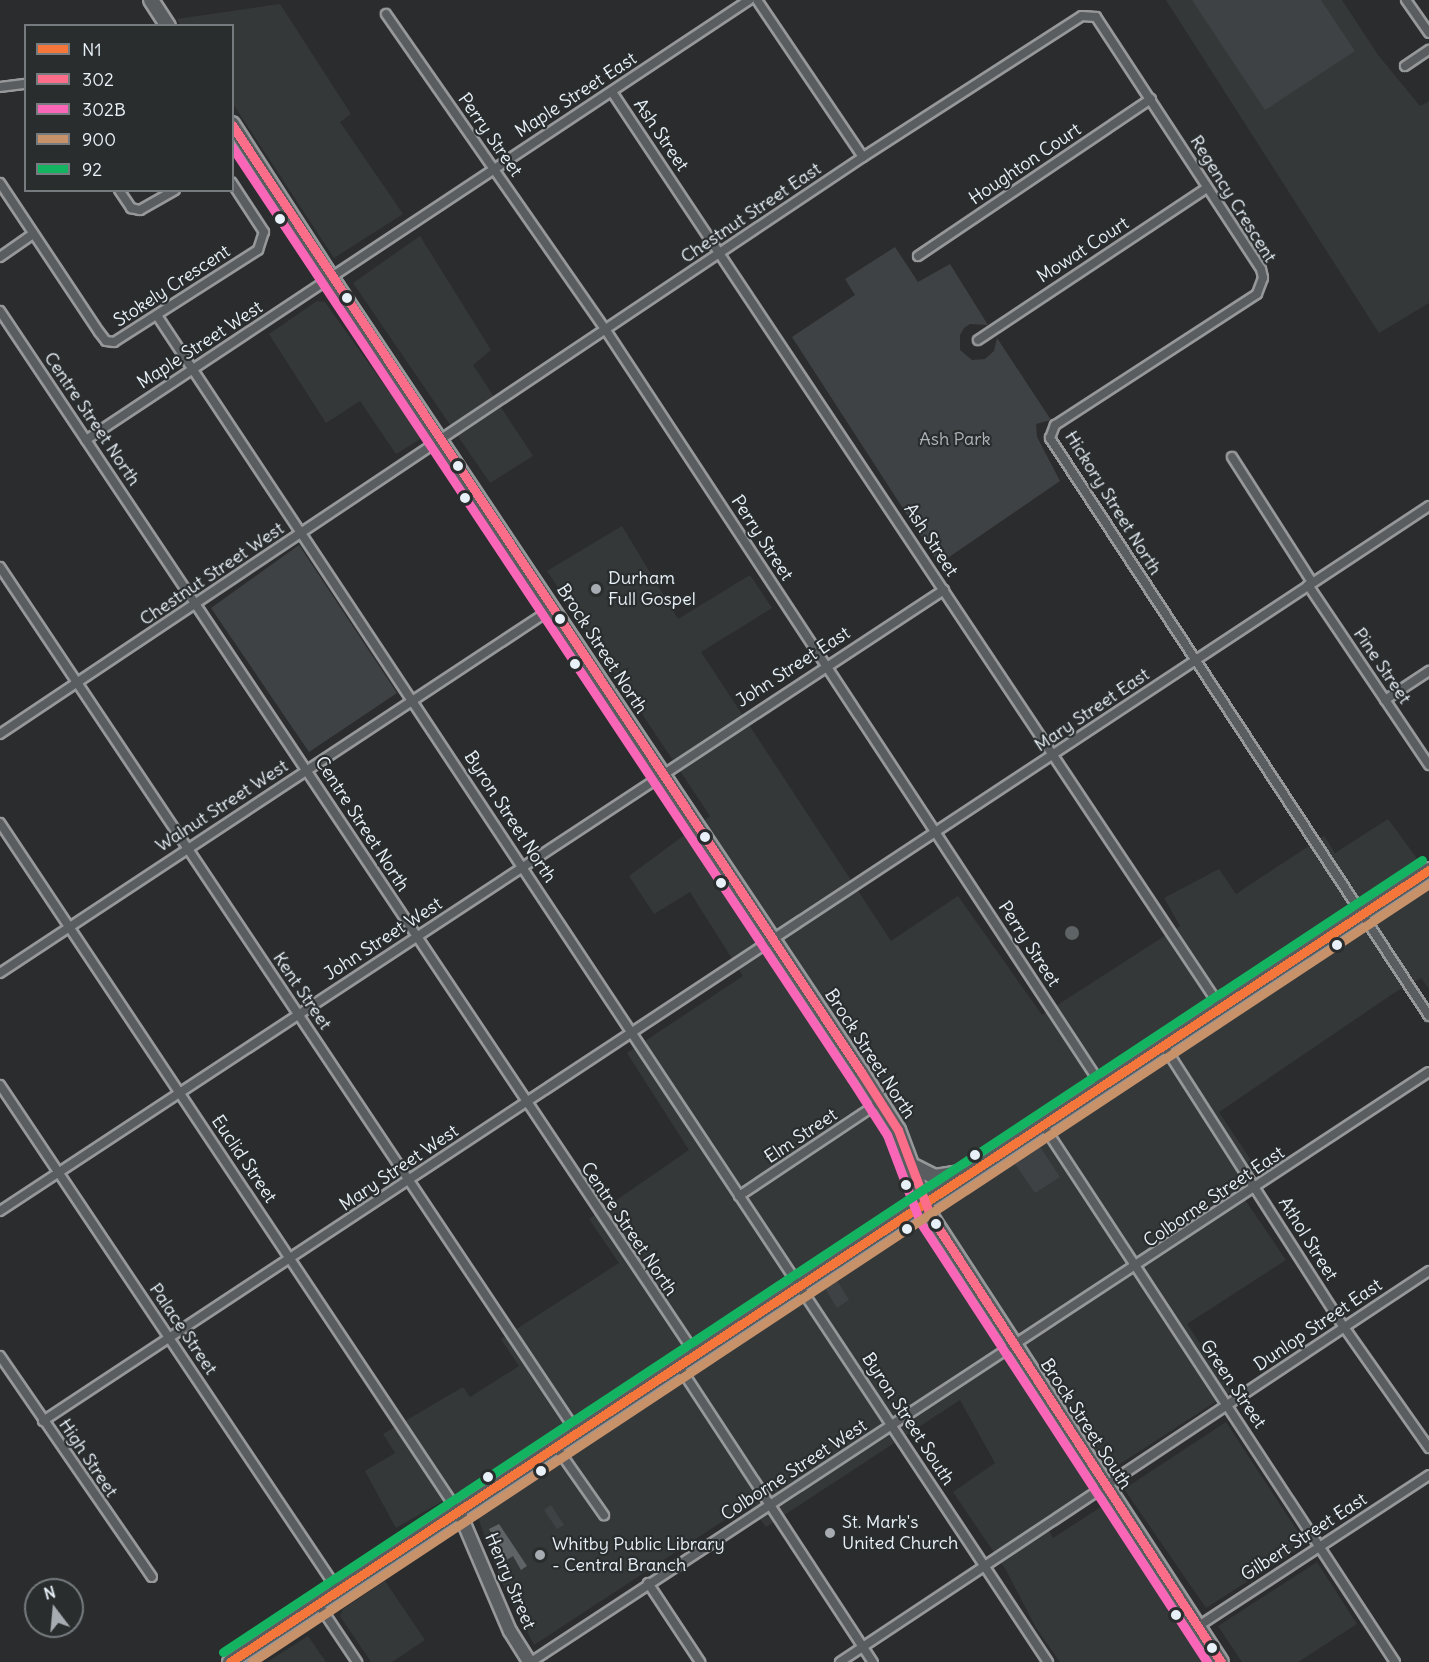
<!DOCTYPE html>
<style>
body{margin:0}
#map{position:relative;width:1429px;height:1662px;overflow:hidden;background:#2b2c2d;font-family:Delius,sans-serif}
div>[style]{position:absolute}
.built>*{inset:0;background:#353839}
.green>*{inset:0;background:#3f4244}
.water>*{inset:0;background:#5e6365}
.round{border-radius:50%}
.roads{filter:drop-shadow(2px 0 #96989a) drop-shadow(-2px 0 #96989a) drop-shadow(0 2px #96989a) drop-shadow(0 -2px #96989a)}
.street>*{height:8px;margin:-4px;padding:0 4px;transform-origin:4px;border-radius:4px;background:#5a5d60}
.secondary>*{height:12px;margin:-6px;padding:0 6px;transform-origin:6px;border-radius:6px;background:#5a5d60}
.primary>*{height:14px;margin:-7px;padding:0 7px;transform-origin:7px;border-radius:7px;background:#5a5d60}
.bus-1>*{height:9px;margin:-4.5px;padding:0 4.5px;transform-origin:4.5px;border-radius:4.5px;background:#f5763a}
.bus-2>*{height:9px;margin:-4.5px;padding:0 4.5px;transform-origin:4.5px;border-radius:4.5px;background:#fb6d88}
.bus-3>*{height:9px;margin:-4.5px;padding:0 4.5px;transform-origin:4.5px;border-radius:4.5px;background:#fa66b7}
.bus-4>*{height:9px;margin:-4.5px;padding:0 4.5px;transform-origin:4.5px;border-radius:4.5px;background:#c7916a}
.bus-5>*{height:9px;margin:-4.5px;padding:0 4.5px;transform-origin:4.5px;border-radius:4.5px;background:#13b361}
.dots>*{width:16px;height:16px;translate:-50% -50%;box-sizing:border-box;border:3px solid #2a2d2e;border-radius:50%}
span{translate:-50% -50%;white-space:nowrap;text-align:center;line-height:1.15;-webkit-text-stroke:4.5px #2a2d2e;paint-order:stroke}
.street-label{font-size:18px;color:#e8f1f8}
.park-label{font-size:18px;color:#aeb5ba}
.poi-label{font-size:18px;color:#e8f1f8}
.left{translate:0 -50%;text-align:left}
.legend{position:absolute;left:24px;top:24px;width:210px;height:168px;box-sizing:border-box;background:#2a2d2e;border:2px solid #767b7f;margin:0;padding:8px 10px;list-style:none;font-size:18px;color:#e8f1f8}
.legend li{display:flex;align-items:center;gap:12px;height:30px}
.legend b{width:30px;border:2px solid #767b7f}
.north{position:absolute;left:24px;top:1578px;width:60px;height:60px;box-sizing:border-box;background:#2a2d2e;border:2px solid #767b7f;border-radius:50%;rotate:344deg;font-size:16px;font-weight:700;line-height:24px;text-align:center;color:#e8f1f8}
.north::after{content:'';display:block;margin:auto;width:21px;height:27px;background:#a6acb1;clip-path:polygon(50% 0,100% 100%,50% 72%,0 100%)}
</style>
<div id="map">
<div class="built">
<i style="clip-path:polygon(1166px 0,1342px 0,1378px 55px,1420px 106px,1429px 101px,1429px 303px,1379px 333px)"></i>
<i style="clip-path:polygon(280px 4px,351px 114px,340px 122px,403px 214px,334px 258px,233px 104px,232px 26px,181px 25px,177px 19px)"></i>
<i style="clip-path:polygon(420px 236px,491px 350px,473px 365px,533px 456px,490px 483px,353px 283px)"></i>
<i style="clip-path:polygon(317px 301px,325px 302px,422px 438px,396px 454px,360px 401px,326px 423px,269px 334px)"></i>
<i style="clip-path:polygon(622px 526px,678px 619px,750px 575px,772px 608px,701px 652px,891px 941px,958px 896px,1042px 1015px,1180px 926px,1164px 898px,1219px 869px,1236px 894px,1324px 836px,1335px 853px,1388px 819px,1429px 875px,1429px 989px,1421px 978px,1394px 993px,1219px 1112px,1258px 1171px,1235px 1185px,1286px 1260px,1187px 1324px,1232px 1391px,1091px 1483px,1086px 1492px,1043px 1519px,1053px 1538px,1104px 1505px,1207px 1662px,1060px 1662px,1036px 1628px,1006px 1570px,953px 1492px,995px 1463px,960px 1400px,766px 1527px,749px 1504px,534px 1645px,500px 1579px,467px 1487px,396px 1528px,365px 1471px,395px 1453px,383px 1434px,463px 1387px,470px 1397px,519px 1366px,501px 1339px,619px 1263px,589px 1219px,689px 1150px,627px 1053px,743px 976px,690px 892px,654px 914px,629px 876px,710px 816px,547px 571px)"></i>
<i style="clip-path:polygon(1226px 1422px,1306px 1544px,1206px 1608px,1124px 1489px)"></i>
<i style="clip-path:polygon(1317px 1562px,1357px 1624px,1298px 1662px,1242px 1662px,1218px 1626px)"></i>
<i style="clip-path:polygon(385px 1581px,425px 1640px,392px 1662px,371px 1662px,340px 1616px,343px 1609px)"></i>
<i style="clip-path:polygon(308px 1636px,326px 1662px,267px 1662px)"></i>
</div>
<div class="green">
<i style="clip-path:polygon(1192px 0,1321px 0,1355px 51px,1265px 110px)"></i>
<i style="clip-path:polygon(895px 247px,918px 282px,950px 264px,988px 325px,970px 324px,964px 328px,960px 335px,960px 350px,972px 360px,985px 359px,994px 351px,997px 338px,1051px 420px,1036px 424px,1037px 437px,1060px 481px,939px 564px,792px 337px,855px 295px,845px 279px)"></i>
<i style="clip-path:polygon(299px 545px,397px 693px,309px 752px,211px 608px)"></i>
<i style="clip-path:polygon(1040px 1147px,1060px 1177px,1035px 1193px,1015px 1164px)"></i>
<i style="clip-path:polygon(836px 1279px,849px 1300px,837px 1308px,824px 1287px)"></i>
<i style="clip-path:polygon(551px 1505px,564px 1525px,557px 1529px,544px 1510px)"></i>
</div>
<div class="water">
<i class="round" style="left:1065px;top:926px;width:14px;height:14px"></i>
<i style="clip-path:polygon(499px 1524px,527px 1566px,521px 1570px,513px 1556px,505px 1561px,489px 1529px)"></i>
</div>
<div class="roads">
<div class="street">
<i style="left:757px;top:0;width:189px;rotate:56deg"></i>
<i style="left:1406px;top:0;width:40px;rotate:55.1deg"></i>
<i style="left:386px;top:14px;width:387px;rotate:55.2deg"></i>
<i style="left:607px;top:332px;width:902px;rotate:56.72deg"></i>
<i style="left:1405px;top:66px;width:29px;rotate:-34deg"></i>
<i style="left:0;top:87px;width:26px;rotate:-7deg"></i>
<i style="left:612px;top:92px;width:1100px;rotate:56.38deg"></i>
<i style="left:0;top:183px;width:179px;rotate:56.4deg"></i>
<i style="left:99px;top:332px;width:11px;rotate:52deg"></i>
<i style="left:106px;top:341px;width:8px;rotate:7deg"></i>
<i style="left:114px;top:342px;width:171px;rotate:-32.6deg"></i>
<i style="left:258px;top:250px;width:19px;rotate:-72deg"></i>
<i style="left:264px;top:232px;width:59px;rotate:-123.1deg"></i>
<i style="left:119px;top:190px;width:22px;rotate:56deg"></i>
<i style="left:131px;top:208px;width:9px;rotate:13deg"></i>
<i style="left:140px;top:210px;width:40px;rotate:-29.7deg"></i>
<i style="left:918px;top:256px;width:281px;rotate:-34deg"></i>
<i style="left:0;top:257px;width:40px;rotate:-34.9deg"></i>
<i style="left:0;top:311px;width:1255px;rotate:56.31deg"></i>
<i style="left:158px;top:317px;width:1613px;rotate:56.51deg"></i>
<i style="left:978px;top:340px;width:275px;rotate:-33.6deg"></i>
<i style="left:86px;top:440px;width:796px;rotate:-33.57deg"></i>
<i style="left:1232px;top:457px;width:148px;rotate:57.4deg"></i>
<i style="left:0;top:567px;width:1042px;rotate:56.31deg"></i>
<i style="left:1308px;top:585px;width:217px;rotate:56.1deg"></i>
<i style="left:1385px;top:700px;width:53px;rotate:-33.4deg"></i>
<i style="left:0;top:734px;width:1038px;rotate:-33.77deg"></i>
<i style="left:863px;top:157px;width:260px;rotate:-32.8deg"></i>
<i style="left:1082px;top:16px;width:14px;rotate:4deg"></i>
<i style="left:1096px;top:17px;width:301px;rotate:56.8deg"></i>
<i style="left:1261px;top:269px;width:9px;rotate:77deg"></i>
<i style="left:1263px;top:278px;width:17px;rotate:111deg"></i>
<i style="left:1257px;top:294px;width:241px;rotate:147deg"></i>
<i style="left:1055px;top:425px;width:14px;rotate:111deg"></i>
<i style="left:1050px;top:438px;width:691px;rotate:56.75deg"></i>
<i style="left:0;top:823px;width:829px;rotate:56.37deg"></i>
<i style="left:0;top:973px;width:663px;rotate:-33.43deg"></i>
<i style="left:1164px;top:1046px;width:334px;rotate:57.4deg"></i>
<i style="left:1344px;top:1327px;width:148px;rotate:54.9deg"></i>
<i style="left:0;top:1085px;width:610px;rotate:56.23deg"></i>
<i style="left:1043px;top:1125px;width:642px;rotate:56.76deg"></i>
<i style="left:739px;top:1196px;width:169px;rotate:-33.7deg"></i>
<i style="left:0;top:1211px;width:1130px;rotate:-33.34deg"></i>
<i style="left:0;top:1356px;width:268px;rotate:55.5deg"></i>
<i style="left:679px;top:1366px;width:354px;rotate:56.8deg"></i>
<i style="left:43px;top:1421px;width:1661px;rotate:-33.43deg"></i>
<i style="left:557px;top:1448px;width:82px;rotate:55deg"></i>
<i style="left:648px;top:1583px;width:95px;rotate:56.6deg"></i>
<i style="left:319px;top:1605px;width:69px;rotate:56.3deg"></i>
<i style="left:1197px;top:1627px;width:277px;rotate:-33.2deg"></i>
<i style="left:531px;top:1662px;width:1074px;rotate:-33.31deg"></i>
<i style="left:840px;top:1662px;width:707px;rotate:-33.58deg"></i>
</div>
<div class="secondary">
<i style="left:460px;top:1514px;width:127px;rotate:66.9deg"></i>
<i style="left:510px;top:1631px;width:36px;rotate:58deg"></i>
</div>
<div class="primary">
<i style="left:151px;top:0;width:31px;rotate:57deg"></i>
<i style="left:232px;top:124px;width:194px;rotate:57.2deg"></i>
<i style="left:337px;top:287px;width:944px;rotate:56.28deg"></i>
<i style="left:861px;top:1072px;width:69px;rotate:57.5deg"></i>
<i style="left:898px;top:1130px;width:91px;rotate:69.4deg"></i>
<i style="left:930px;top:1215px;width:533px;rotate:56.94deg"></i>
<i style="left:913px;top:1166px;width:25px;rotate:27deg"></i>
<i style="left:935px;top:1177px;width:26px;rotate:-9deg"></i>
<i style="left:230px;top:1662px;width:1437px;rotate:-33.45deg"></i>
</div>
</div>
<div class="bus-1">
<i style="left:230px;top:1662px;width:1437px;rotate:-33.45deg"></i>
</div>
<div class="bus-2">
<i style="left:232px;top:125px;width:1137px;rotate:56.41deg"></i>
<i style="left:861px;top:1072px;width:69px;rotate:57.5deg"></i>
<i style="left:898px;top:1130px;width:91px;rotate:69.4deg"></i>
<i style="left:930px;top:1215px;width:533px;rotate:56.94deg"></i>
</div>
<div class="bus-3">
<i style="left:232px;top:147px;width:1119px;rotate:56.41deg"></i>
<i style="left:851px;top:1079px;width:67px;rotate:57.3deg"></i>
<i style="left:887px;top:1135px;width:93px;rotate:69.2deg"></i>
<i style="left:920px;top:1222px;width:525px;rotate:56.88deg"></i>
</div>
<div class="bus-4">
<i style="left:252px;top:1662px;width:1411px;rotate:-33.46deg"></i>
</div>
<div class="bus-5">
<i style="left:223px;top:1652px;width:1437px;rotate:-33.45deg"></i>
</div>
<div class="dots">
<i style="left:280px;top:219px;background:#e8f1f8"></i>
<i style="left:347px;top:298px;background:#e8f1f8"></i>
<i style="left:458px;top:466px;background:#e8f1f8"></i>
<i style="left:465px;top:498px;background:#e8f1f8"></i>
<i style="left:596px;top:589px;background:#a6acb1"></i>
<i style="left:560px;top:619px;background:#e8f1f8"></i>
<i style="left:575px;top:664px;background:#e8f1f8"></i>
<i style="left:705px;top:837px;background:#e8f1f8"></i>
<i style="left:721px;top:883px;background:#e8f1f8"></i>
<i style="left:1337px;top:945px;background:#e8f1f8"></i>
<i style="left:975px;top:1155px;background:#e8f1f8"></i>
<i style="left:906px;top:1185px;background:#e8f1f8"></i>
<i style="left:936px;top:1224px;background:#e8f1f8"></i>
<i style="left:907px;top:1229px;background:#e8f1f8"></i>
<i style="left:541px;top:1471px;background:#e8f1f8"></i>
<i style="left:488px;top:1477px;background:#e8f1f8"></i>
<i style="left:830px;top:1533px;background:#a6acb1"></i>
<i style="left:540px;top:1555px;background:#a6acb1"></i>
<i style="left:1176px;top:1615px;background:#e8f1f8"></i>
<i style="left:1212px;top:1648px;background:#e8f1f8"></i>
</div>
<div class="street-label">
<span style="left:576px;top:95px;rotate:-33deg">Maple Street East</span>
<span style="left:490px;top:135px;rotate:55deg">Perry Street</span>
<span style="left:661px;top:135px;rotate:56deg">Ash Street</span>
<span style="left:1025px;top:164px;rotate:-34deg">Houghton Court</span>
<span style="left:1233px;top:199px;rotate:58deg">Regency Crescent</span>
<span style="left:751px;top:213px;rotate:-34deg">Chestnut Street East</span>
<span style="left:1083px;top:250px;rotate:-33deg">Mowat Court</span>
<span style="left:172px;top:286px;rotate:-33deg">Stokely Crescent</span>
<span style="left:200px;top:345px;rotate:-33deg">Maple Street West</span>
<span style="left:92px;top:419px;rotate:56deg">Centre Street North</span>
<span style="left:1113px;top:503px;rotate:58deg">Hickory Street North</span>
<span style="left:762px;top:538px;rotate:57deg">Perry Street</span>
<span style="left:931px;top:540px;rotate:57deg">Ash Street</span>
<span style="left:212px;top:574px;rotate:-34deg">Chestnut Street West</span>
<span style="left:602px;top:649px;rotate:57deg">Brock Street North</span>
<span style="left:1382px;top:666px;rotate:56deg">Pine Street</span>
<span style="left:793px;top:667px;rotate:-33deg">John Street East</span>
<span style="left:1092px;top:710px;rotate:-34deg">Mary Street East</span>
<span style="left:222px;top:806px;rotate:-33deg">Walnut Street West</span>
<span style="left:510px;top:817px;rotate:57deg">Byron Street North</span>
<span style="left:362px;top:824px;rotate:57deg">Centre Street North</span>
<span style="left:383px;top:939px;rotate:-33deg">John Street West</span>
<span style="left:1029px;top:944px;rotate:57deg">Perry Street</span>
<span style="left:302px;top:991px;rotate:56deg">Kent Street</span>
<span style="left:870px;top:1054px;rotate:57deg">Brock Street North</span>
<span style="left:801px;top:1136px;rotate:-34deg">Elm Street</span>
<span style="left:244px;top:1159px;rotate:56deg">Euclid Street</span>
<span style="left:399px;top:1168px;rotate:-34deg">Mary Street West</span>
<span style="left:1214px;top:1197px;rotate:-34deg">Colborne Street East</span>
<span style="left:629px;top:1229px;rotate:56deg">Centre Street North</span>
<span style="left:1308px;top:1239px;rotate:58deg">Athol Street</span>
<span style="left:1318px;top:1325px;rotate:-34deg">Dunlop Street East</span>
<span style="left:183px;top:1329px;rotate:56deg">Palace Street</span>
<span style="left:1233px;top:1384px;rotate:56deg">Green Street</span>
<span style="left:908px;top:1419px;rotate:57deg">Byron Street South</span>
<span style="left:1086px;top:1424px;rotate:57deg">Brock Street South</span>
<span style="left:88px;top:1458px;rotate:56deg">High Street</span>
<span style="left:794px;top:1470px;rotate:-33deg">Colborne Street West</span>
<span style="left:1304px;top:1537px;rotate:-33deg">Gilbert Street East</span>
<span style="left:510px;top:1581px;rotate:67deg">Henry Street</span>
</div>
<div class="park-label">
<span style="left:955px;top:439px">Ash Park</span>
</div>
<div class="poi-label">
<span class="left" style="left:608px;top:589px">Durham<br>Full Gospel</span>
<span class="left" style="left:842px;top:1533px">St. Mark's<br>United Church</span>
<span class="left" style="left:552px;top:1555px">Whitby Public Library<br>- Central Branch</span>
</div>
<ul class="legend">
<li><b style="height:8px;background:#f5763a"></b>N1</li>
<li><b style="height:8px;background:#fb6d88"></b>302</li>
<li><b style="height:8px;background:#fa66b7"></b>302B</li>
<li><b style="height:8px;background:#c7916a"></b>900</li>
<li><b style="height:8px;background:#13b361"></b>92</li>
</ul>
<div class="north">N</div>
</div>
